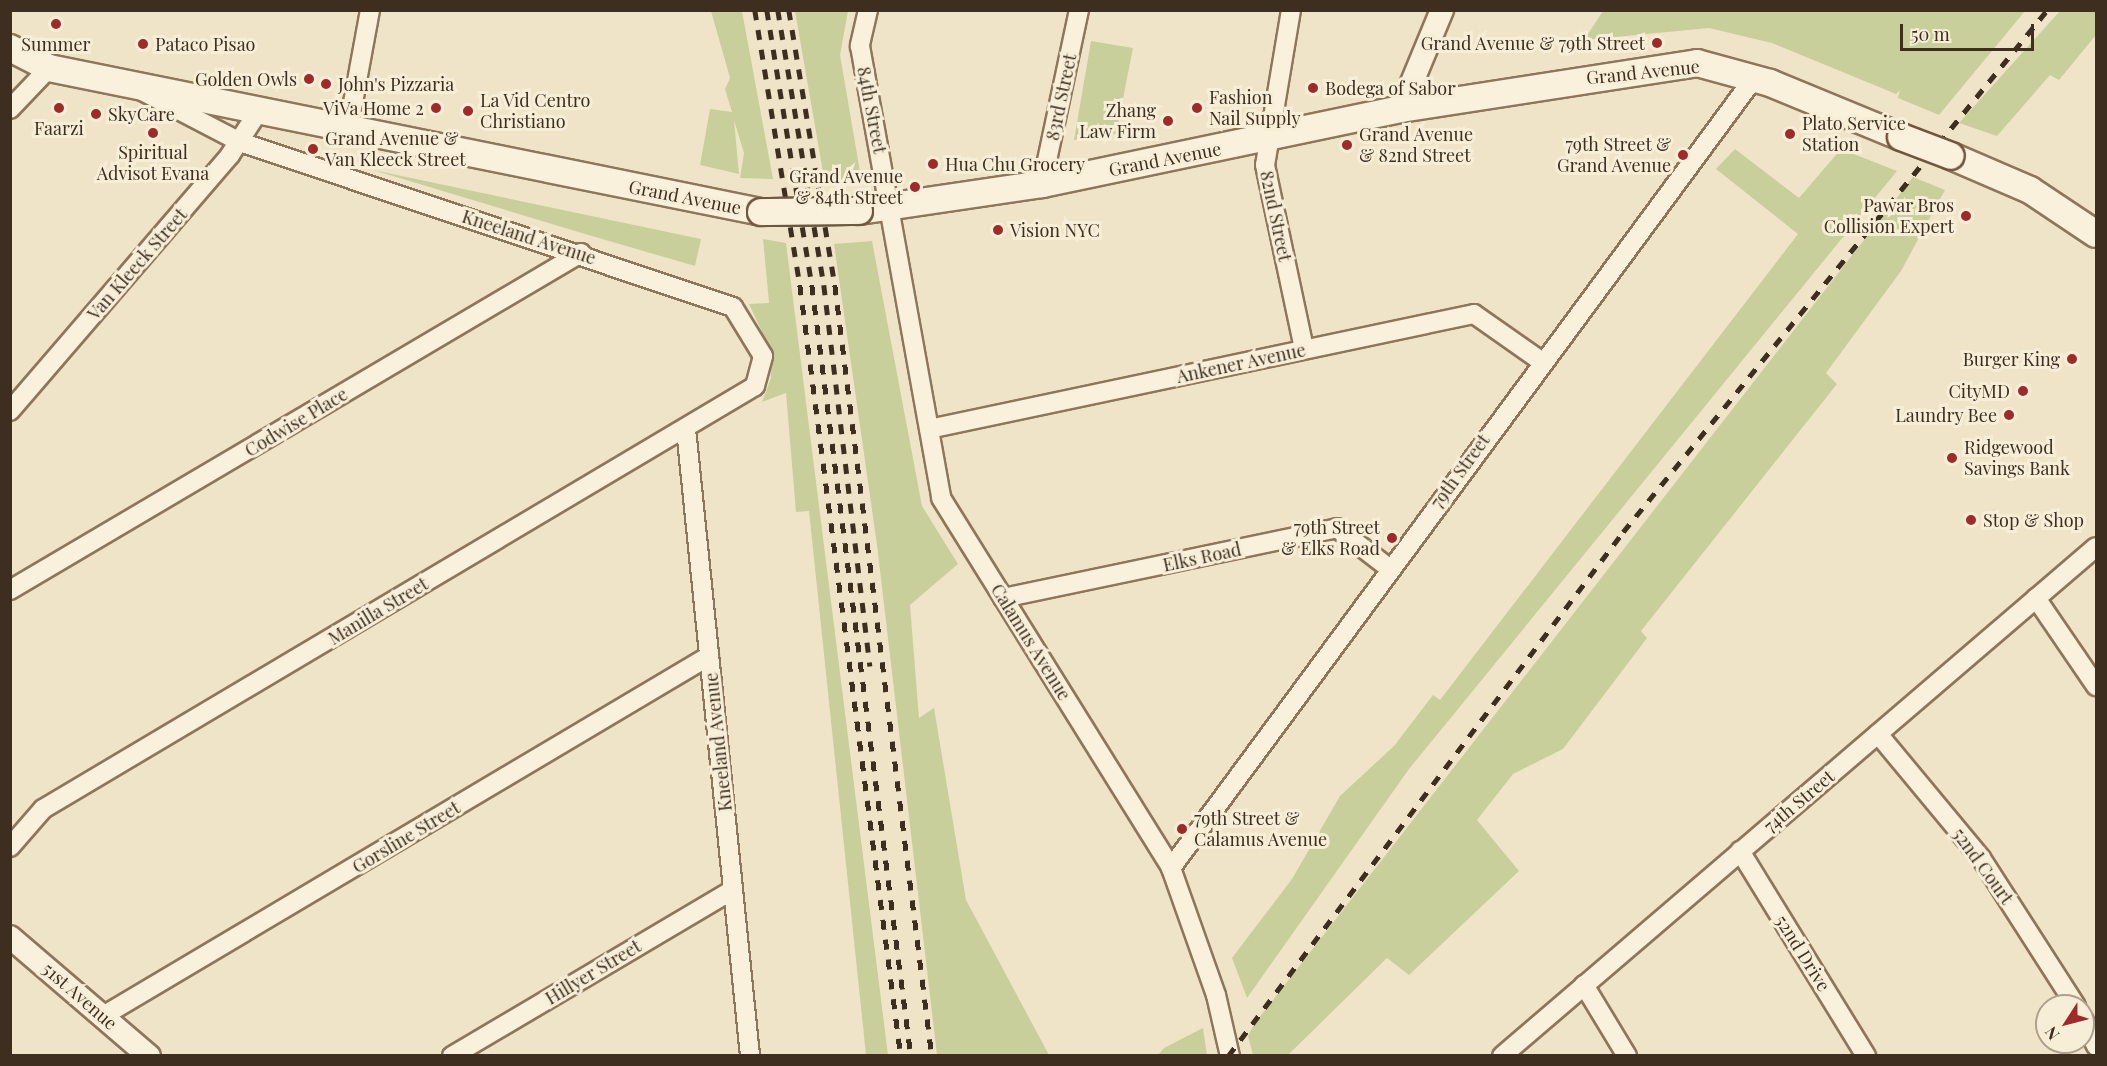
<!DOCTYPE html>
<style>
body{margin:0}
#map{position:relative;width:2107px;height:1066px;overflow:hidden;background:#f0e4c8;font-family:"Playfair Display",serif}
div>[style]{position:absolute}
.green>*{inset:0;background:#c9cf9b}
.roads{filter:drop-shadow(2px 0 #8d765c) drop-shadow(-2px 0 #8d765c) drop-shadow(0 2px #8d765c) drop-shadow(0 -2px #8d765c)}
.minor>*{height:18px;margin:-9px;padding:0 9px;transform-origin:9px;border-radius:9px;background:#faf1dc}
.tertiary>*{height:22px;margin:-11px;padding:0 11px;transform-origin:11px;border-radius:11px;background:#faf1dc}
.secondary>*{height:26px;margin:-13px;padding:0 13px;transform-origin:13px;border-radius:13px;background:#faf1dc}
.rail>*{height:4.5px;margin-top:-2.25px;transform-origin:0;background:repeating-linear-gradient(90deg,#3d2e20 0 10px,transparent 0 20px)}
.bridges{filter:drop-shadow(2px 0 #6f573f) drop-shadow(-2px 0 #6f573f) drop-shadow(0 2px #6f573f) drop-shadow(0 -2px #6f573f)}
.secondary-bridge>*{height:26px;margin:-13px;padding:0 13px;transform-origin:13px;border-radius:13px;background:#faf1dc}
.dots>*{width:16px;height:16px;translate:-50% -50%;box-sizing:border-box;border:3px solid #f7eed8;border-radius:50%}
span{translate:-50% -50%;white-space:nowrap;text-align:center;line-height:1.15;-webkit-text-stroke:6px #f7eed8;paint-order:stroke}
.poi-label{font-size:18px;color:#3d2e20}
.right{translate:-100% -50%;text-align:right}
.left{translate:0 -50%;text-align:left}
.street-label{font-size:18px;color:#3d2e20}
.frame{position:absolute;inset:0;border:12px solid #3d2e20;pointer-events:none}
.north{position:absolute;left:2035px;top:994px;width:60px;height:60px;box-sizing:border-box;background:#f7eed8;border:2px solid #ada18e;border-radius:50%;rotate:234deg;font-size:16px;font-weight:700;line-height:24px;text-align:center;color:#3d2e20}
.north::after{content:'';display:block;margin:auto;width:21px;height:27px;background:#9e2a2b;clip-path:polygon(50% 0,100% 100%,50% 72%,0 100%)}
.scale{position:absolute;left:1900px;top:24px;width:134px;height:27px;box-sizing:border-box;border:3px solid #3d2e20;border-top:0;padding-left:8px;font-size:18px;line-height:21px;white-space:nowrap;color:#3d2e20;-webkit-text-stroke:4px #f7eed8;paint-order:stroke}
</style>
<div id="map">
<div class="green">
<i style="clip-path:polygon(711px 11px,742px 11px,773px 179px,740px 178px,744px 153px,734px 120px,739px 174px,700px 165px,710px 109px,732px 112px,725px 89px,730px 78px)"></i>
<i style="clip-path:polygon(795px 11px,848px 11px,840px 55px,862px 183px,824px 178px)"></i>
<i style="clip-path:polygon(1603px 11px,1603px 10px,2025px 11px,1939px 115px,1898px 98px,1900px 90px,1896px 94px,1772px 43px,1709px 28px,1584px 40px)"></i>
<i style="clip-path:polygon(2060px 11px,2096px 11px,2096px 35px,2059px 80px,2050px 75px,1997px 136px,1959px 123px)"></i>
<i style="clip-path:polygon(1091px 41px,1133px 48px,1116px 134px,1074px 140px)"></i>
<i style="clip-path:polygon(1735px 149px,1799px 198px,1841px 149px,1897px 171px,1409px 769px,1247px 998px,1232px 958px,1292px 879px,1340px 796px,1394px 746px,1433px 695px,1440px 700px,1798px 234px,1716px 169px)"></i>
<i style="clip-path:polygon(373px 170px,701px 239px,695px 266px,585px 234px)"></i>
<i style="clip-path:polygon(1913px 177px,1945px 190px,1901px 271px,1826px 373px,1837px 384px,1641px 631px,1647px 638px,1563px 749px,1513px 774px,1477px 820px,1519px 871px,1409px 975px,1387px 958px,1288px 1055px,1253px 1055px,1248px 1036px,1255px 1023px)"></i>
<i style="clip-path:polygon(763px 239px,786px 243px,888px 1055px,866px 1055px,809px 511px,796px 512px,786px 393px,762px 402px,771px 378px,770px 349px,749px 304px,769px 303px)"></i>
<i style="clip-path:polygon(872px 241px,922px 506px,958px 564px,910px 605px,919px 718px,934px 708px,966px 900px,1049px 1055px,937px 1055px,877px 545px,834px 244px)"></i>
<i style="clip-path:polygon(1203px 1028px,1207px 1055px,1158px 1055px,1164px 1048px)"></i>
</div>
<div class="roads">
<div class="minor">
<i style="left:868px;top:10px;width:37px;rotate:103deg"></i>
<i style="left:860px;top:46px;width:459px;rotate:79.8deg"></i>
<i style="left:941px;top:498px;width:436px;rotate:58.1deg"></i>
<i style="left:1171px;top:868px;width:135px;rotate:70.5deg"></i>
<i style="left:1216px;top:995px;width:63px;rotate:77.1deg"></i>
<i style="left:1291px;top:10px;width:157px;rotate:99.5deg"></i>
<i style="left:1265px;top:165px;width:188px;rotate:78deg"></i>
<i style="left:10px;top:109px;width:57px;rotate:-46.4deg"></i>
<i style="left:348px;top:130px;width:122px;rotate:-79.6deg"></i>
<i style="left:1042px;top:184px;width:178px;rotate:-78deg"></i>
<i style="left:10px;top:411px;width:338px;rotate:-49.3deg"></i>
<i style="left:230px;top:155px;width:51px;rotate:-56.9deg"></i>
<i style="left:686px;top:429px;width:630px;rotate:84.17deg"></i>
<i style="left:929px;top:429px;width:557px;rotate:-11.92deg"></i>
<i style="left:1474px;top:314px;width:82px;rotate:35deg"></i>
<i style="left:10px;top:590px;width:663px;rotate:-30.55deg"></i>
<i style="left:1003px;top:598px;width:341px;rotate:-11.8deg"></i>
<i style="left:1337px;top:528px;width:66px;rotate:37.6deg"></i>
<i style="left:2036px;top:598px;width:107px;rotate:55.7deg"></i>
<i style="left:1878px;top:734px;width:161px;rotate:50.3deg"></i>
<i style="left:1981px;top:858px;width:176px;rotate:57.3deg"></i>
<i style="left:10px;top:847px;width:50px;rotate:-49deg"></i>
<i style="left:43px;top:809px;width:828px;rotate:-30.71deg"></i>
<i style="left:755px;top:386px;width:31px;rotate:-75deg"></i>
<i style="left:763px;top:356px;width:57px;rotate:-121.5deg"></i>
<i style="left:733px;top:307px;width:520px;rotate:-161.5deg"></i>
<i style="left:240px;top:142px;width:113px;rotate:-152.5deg"></i>
<i style="left:1740px;top:851px;width:241px;rotate:58.4deg"></i>
<i style="left:1171px;top:868px;width:982px;rotate:-53.57deg"></i>
<i style="left:1584px;top:985px;width:83px;rotate:58.8deg"></i>
<i style="left:103px;top:1016px;width:705px;rotate:-30.71deg"></i>
<i style="left:2083px;top:1019px;width:30px;rotate:64deg"></i>
<i style="left:452px;top:1056px;width:326px;rotate:-30.6deg"></i>
<i style="left:1502px;top:1056px;width:782px;rotate:-40.59deg"></i>
</div>
<div class="tertiary">
<i style="left:1401px;top:109px;width:107px;rotate:-67.5deg"></i>
<i style="left:10px;top:937px;width:183px;rotate:40.6deg"></i>
</div>
<div class="secondary">
<i style="left:10px;top:48px;width:44px;rotate:27.1deg"></i>
<i style="left:49px;top:68px;width:726px;rotate:11.43deg"></i>
<i style="left:1951px;top:156px;width:86px;rotate:23.3deg"></i>
<i style="left:2030px;top:190px;width:79px;rotate:33.7deg"></i>
<i style="left:859px;top:211px;width:185px;rotate:-8.4deg"></i>
<i style="left:1042px;top:184px;width:367px;rotate:-11.8deg"></i>
<i style="left:1401px;top:109px;width:300px;rotate:-8.8deg"></i>
<i style="left:1697px;top:63px;width:76px;rotate:15.3deg"></i>
<i style="left:1770px;top:83px;width:142px;rotate:22.4deg"></i>
</div>
</div>
<div class="rail">
<i style="left:755px;top:10px;width:279px;rotate:80.7deg"></i>
<i style="left:800px;top:285px;width:778px;rotate:82.54deg"></i>
<i style="left:767px;top:10px;width:279px;rotate:80.7deg"></i>
<i style="left:812px;top:285px;width:777px;rotate:82.68deg"></i>
<i style="left:778px;top:10px;width:279px;rotate:80.5deg"></i>
<i style="left:824px;top:285px;width:384px;rotate:83.1deg"></i>
<i style="left:789px;top:10px;width:279px;rotate:80.5deg"></i>
<i style="left:835px;top:285px;width:777px;rotate:82.83deg"></i>
<i style="left:1228px;top:1056px;width:656px;rotate:-52.99deg"></i>
<i style="left:1623px;top:532px;width:673px;rotate:-50.91deg"></i>
</div>
<div class="bridges">
<div class="secondary-bridge">
<i style="left:1901px;top:137px;width:53px;rotate:20.8deg"></i>
<i style="left:761px;top:212px;width:98px;rotate:-0.6deg"></i>
</div>
</div>
<div class="dots">
<i style="left:56px;top:24px;background:#9e2a2b"></i>
<i style="left:1657px;top:43px;background:#9e2a2b"></i>
<i style="left:143px;top:44px;background:#9e2a2b"></i>
<i style="left:309px;top:79px;background:#9e2a2b"></i>
<i style="left:326px;top:84px;background:#9e2a2b"></i>
<i style="left:1313px;top:88px;background:#9e2a2b"></i>
<i style="left:59px;top:108px;background:#9e2a2b"></i>
<i style="left:436px;top:108px;background:#9e2a2b"></i>
<i style="left:1197px;top:108px;background:#9e2a2b"></i>
<i style="left:468px;top:111px;background:#9e2a2b"></i>
<i style="left:96px;top:114px;background:#9e2a2b"></i>
<i style="left:1168px;top:121px;background:#9e2a2b"></i>
<i style="left:153px;top:133px;background:#9e2a2b"></i>
<i style="left:1790px;top:134px;background:#9e2a2b"></i>
<i style="left:1347px;top:145px;background:#9e2a2b"></i>
<i style="left:313px;top:149px;background:#9e2a2b"></i>
<i style="left:1683px;top:155px;background:#9e2a2b"></i>
<i style="left:933px;top:164px;background:#9e2a2b"></i>
<i style="left:915px;top:187px;background:#9e2a2b"></i>
<i style="left:1966px;top:216px;background:#9e2a2b"></i>
<i style="left:998px;top:230px;background:#9e2a2b"></i>
<i style="left:2072px;top:359px;background:#9e2a2b"></i>
<i style="left:2023px;top:391px;background:#9e2a2b"></i>
<i style="left:2009px;top:415px;background:#9e2a2b"></i>
<i style="left:1952px;top:458px;background:#9e2a2b"></i>
<i style="left:1971px;top:520px;background:#9e2a2b"></i>
<i style="left:1392px;top:538px;background:#9e2a2b"></i>
<i style="left:1182px;top:829px;background:#9e2a2b"></i>
</div>
<div class="poi-label">
<span class="right" style="left:1645px;top:43px">Grand Avenue &amp; 79th Street</span>
<span style="left:56px;top:44px">Summer</span>
<span class="left" style="left:155px;top:44px">Pataco Pisao</span>
<span class="right" style="left:297px;top:79px">Golden Owls</span>
<span class="left" style="left:338px;top:84px">John's Pizzaria</span>
<span class="left" style="left:1325px;top:88px">Bodega of Sabor</span>
<span class="left" style="left:1209px;top:108px">Fashion<br>Nail Supply</span>
<span class="left" style="left:480px;top:111px">La Vid Centro<br>Christiano</span>
<span class="right" style="left:424px;top:108px">ViVa Home 2</span>
<span class="right" style="left:1156px;top:121px">Zhang<br>Law Firm</span>
<span class="left" style="left:108px;top:114px">SkyCare</span>
<span class="left" style="left:1802px;top:134px">Plato Service<br>Station</span>
<span style="left:59px;top:128px">Faarzi</span>
<span class="left" style="left:1359px;top:145px">Grand Avenue<br>&amp; 82nd Street</span>
<span class="left" style="left:325px;top:149px">Grand Avenue &amp;<br>Van Kleeck Street</span>
<span class="right" style="left:1671px;top:155px">79th Street &amp;<br>Grand Avenue</span>
<span style="left:153px;top:163px">Spiritual<br>Advisot Evana</span>
<span class="left" style="left:945px;top:164px">Hua Chu Grocery</span>
<span class="right" style="left:903px;top:187px">Grand Avenue<br>&amp; 84th Street</span>
<span class="right" style="left:1954px;top:216px">Pawar Bros<br>Collision Expert</span>
<span class="left" style="left:1010px;top:230px">Vision NYC</span>
<span class="right" style="left:2060px;top:359px">Burger King</span>
<span class="right" style="left:2010px;top:391px">CityMD</span>
<span class="right" style="left:1997px;top:415px">Laundry Bee</span>
<span class="left" style="left:1964px;top:458px">Ridgewood<br>Savings Bank</span>
<span class="left" style="left:1983px;top:520px">Stop &amp; Shop</span>
<span class="right" style="left:1380px;top:538px">79th Street<br>&amp; Elks Road</span>
<span class="left" style="left:1194px;top:829px">79th Street &amp;<br>Calamus Avenue</span>
</div>
<div class="street-label">
<span style="left:1643px;top:72px;rotate:-6deg">Grand Avenue</span>
<span style="left:1061px;top:97px;rotate:-78deg">83rd Street</span>
<span style="left:872px;top:110px;rotate:79deg">84th Street</span>
<span style="left:1165px;top:159px;rotate:-11deg">Grand Avenue</span>
<span style="left:685px;top:197px;rotate:11deg">Grand Avenue</span>
<span style="left:1276px;top:216px;rotate:78deg">82nd Street</span>
<span style="left:529px;top:237px;rotate:18deg">Kneeland Avenue</span>
<span style="left:137px;top:264px;rotate:-49deg">Van Kleeck Street</span>
<span style="left:1241px;top:363px;rotate:-12deg">Ankener Avenue</span>
<span style="left:296px;top:422px;rotate:-31deg">Codwise Place</span>
<span style="left:1460px;top:471px;rotate:-54deg">79th Street</span>
<span style="left:1202px;top:557px;rotate:-12deg">Elks Road</span>
<span style="left:378px;top:611px;rotate:-31deg">Manilla Street</span>
<span style="left:1031px;top:642px;rotate:58deg">Calamus Avenue</span>
<span style="left:718px;top:742px;rotate:-96deg">Kneeland Avenue</span>
<span style="left:1799px;top:801px;rotate:-40deg">74th Street</span>
<span style="left:406px;top:837px;rotate:-31deg">Gorsline Street</span>
<span style="left:1983px;top:866px;rotate:54deg">52nd Court</span>
<span style="left:1803px;top:953px;rotate:58deg">52nd Drive</span>
<span style="left:593px;top:972px;rotate:-31deg">Hillyer Street</span>
<span style="left:80px;top:996px;rotate:41deg">51st Avenue</span>
</div>
<div class="frame"></div>
<div class="north">N</div>
<div class="scale">50 m</div>
</div>
